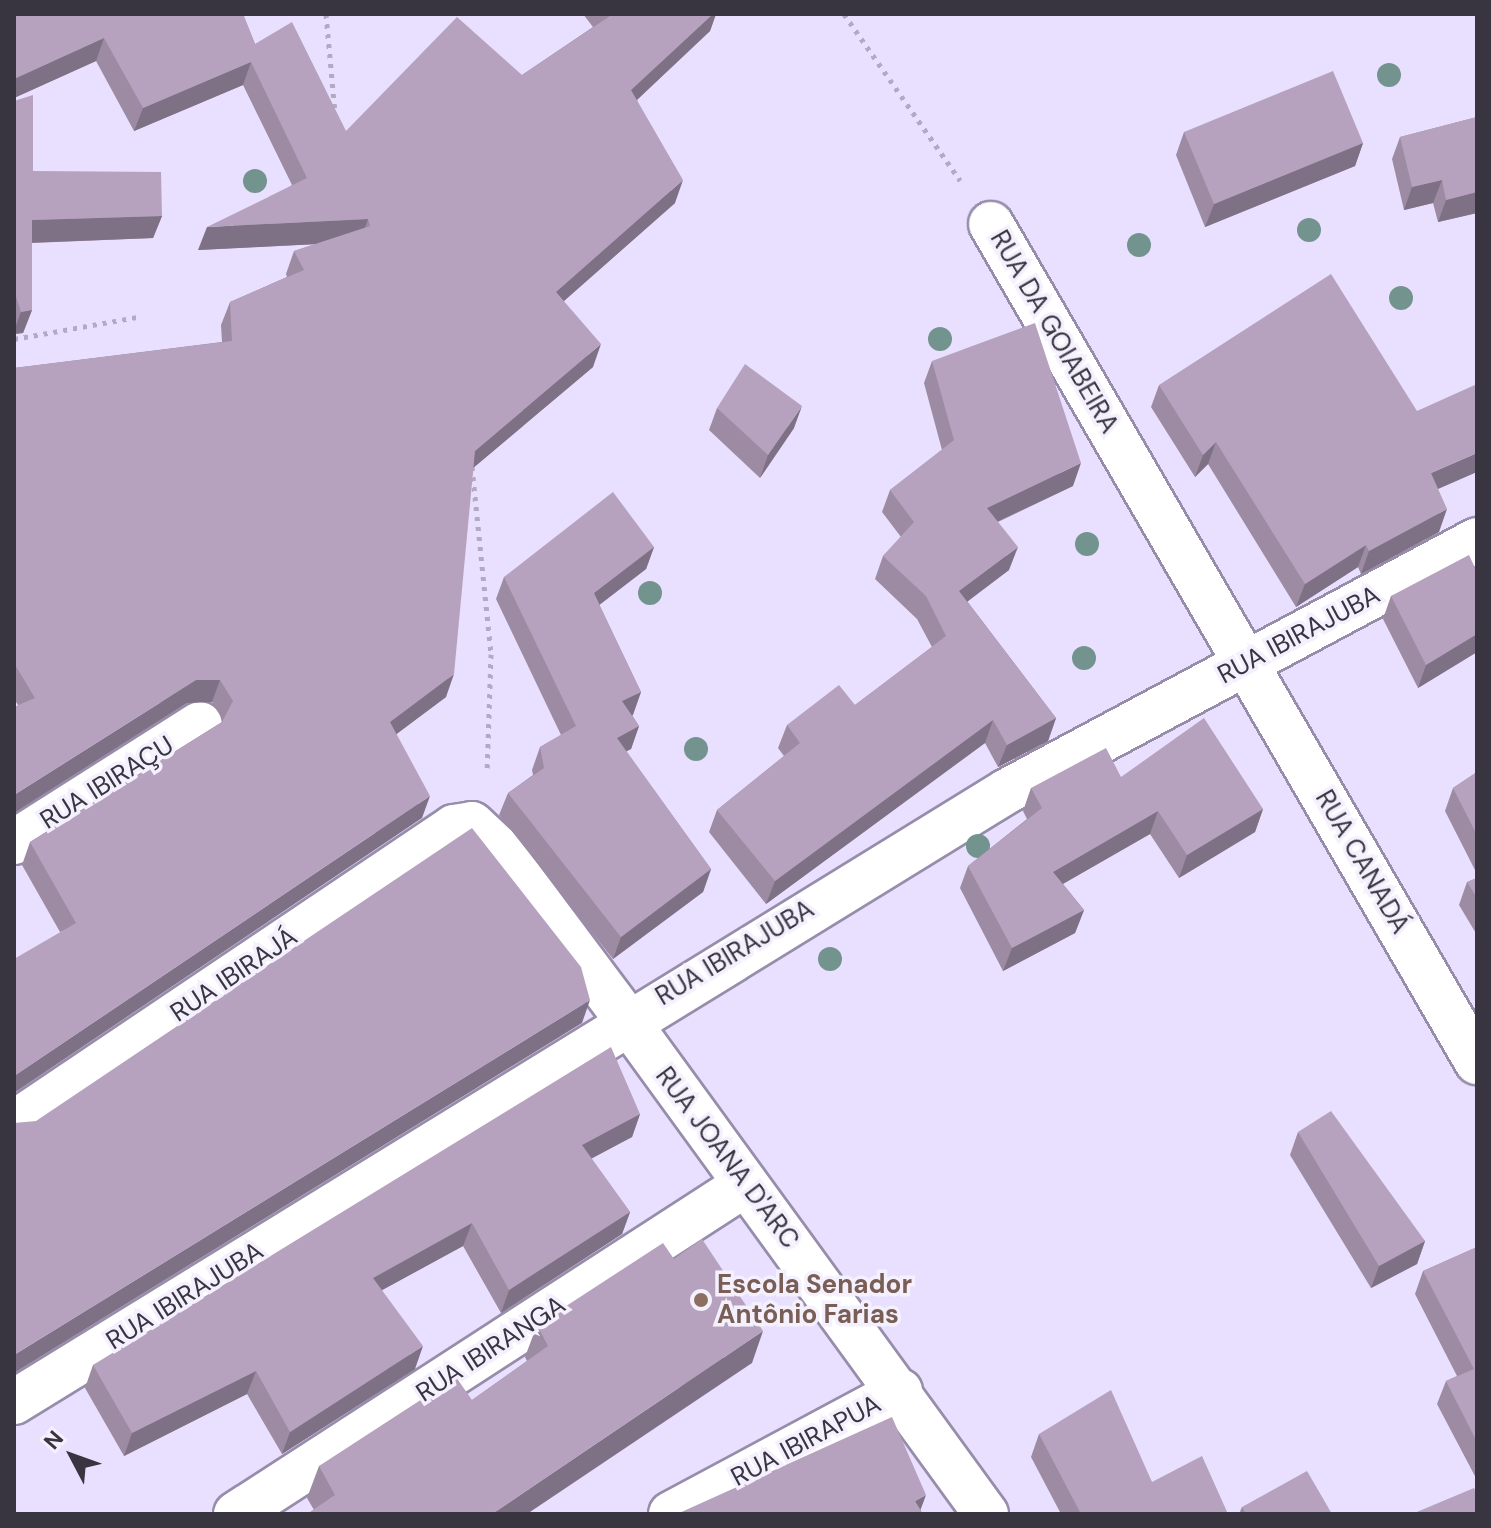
<!DOCTYPE html>
<meta charset="utf-8">
<style>
body{margin:0}
#map{position:relative;width:1491px;height:1528px;overflow:hidden;background:#e9dfff;font-family:"DM Sans",sans-serif}
div>[style]{position:absolute}
.path>*{height:5px;margin-top:-2.5px;transform-origin:0;background:repeating-linear-gradient(90deg,#b2aac3 0 4px,transparent 0 10px)}
.roads{filter:drop-shadow(2px 0 #978dab) drop-shadow(-2px 0 #978dab) drop-shadow(0 2px #978dab) drop-shadow(0 -2px #978dab)}
.minor>*{height:44px;margin:-22px;padding:0 22px;transform-origin:22px;border-radius:22px;background:#fff}
.trees>*{width:24px;height:24px;margin:-12px;border-radius:50%;background:#73948e}
.wall>*{inset:0;background:#9d8ba3}
.shaded-wall>*{inset:0;background:#7f7185}
.building>*{inset:0;background:#b6a2be}
.dots>*{width:22px;height:22px;translate:-50% -50%;box-sizing:border-box;border:4px solid #f4f0fd;border-radius:50%}
span{translate:-50% -50%;white-space:nowrap;text-align:center;line-height:1.15;-webkit-text-stroke:7px #f4f0fd;paint-order:stroke}
.street-label{font-size:26px;color:#383440}
.education-label{font-size:26px;color:#785e54;font-weight:700}
.left{translate:0 -50%;text-align:left}
.frame{position:absolute;inset:0;border:16px solid #383440;pointer-events:none}
.north{position:absolute;left:32px;top:1416px;width:80px;height:80px;-webkit-text-stroke:6px #f4f0fd;paint-order:stroke;rotate:311deg;font-size:22px;font-weight:700;line-height:32px;text-align:center;color:#383440}
.north::after{content:'';display:block;margin:auto;width:28px;height:36px;background:#383440;clip-path:polygon(50% 0,100% 100%,50% 72%,0 100%)}
</style>
<div id="map">
<div class="path">
<i style="left:326px;top:14px;width:99px;rotate:84.8deg"></i>
<i style="left:844px;top:14px;width:203px;rotate:55.1deg"></i>
<i style="left:14px;top:339px;width:126px;rotate:-10.1deg"></i>
<i style="left:472px;top:467px;width:188px;rotate:84.2deg"></i>
<i style="left:491px;top:654px;width:118px;rotate:91.9deg"></i>
</div>
<div class="roads">
<div class="minor">
<i style="left:991px;top:224px;width:969px;rotate:59.89deg"></i>
<i style="left:14px;top:842px;width:220px;rotate:-32.4deg"></i>
<i style="left:14px;top:1123px;width:530px;rotate:-33.93deg"></i>
<i style="left:454px;top:827px;width:18px;rotate:-9deg"></i>
<i style="left:472px;top:824px;width:37px;rotate:43deg"></i>
<i style="left:499px;top:849px;width:212px;rotate:53.2deg"></i>
<i style="left:626px;top:1019px;width:612px;rotate:53.97deg"></i>
<i style="left:14px;top:1402px;width:1166px;rotate:-31.6deg"></i>
<i style="left:1007px;top:791px;width:533px;rotate:-28.1deg"></i>
<i style="left:236px;top:1514px;width:607px;rotate:-32.91deg"></i>
<i style="left:671px;top:1514px;width:260px;rotate:-28.2deg"></i>
</div>
</div>
<div class="trees">
<i style="left:1389px;top:75px"></i>
<i style="left:255px;top:181px"></i>
<i style="left:1309px;top:230px"></i>
<i style="left:1139px;top:245px"></i>
<i style="left:1401px;top:298px"></i>
<i style="left:940px;top:339px"></i>
<i style="left:1087px;top:544px"></i>
<i style="left:650px;top:593px"></i>
<i style="left:1084px;top:658px"></i>
<i style="left:696px;top:749px"></i>
<i style="left:978px;top:846px"></i>
<i style="left:830px;top:959px"></i>
</div>
<div class="wall">
<i style="clip-path:polygon(14px 14px,243px 14px,255px 44px,346px 131px,522px 75px,593px 27px,583px 14px,716px 14px,710px 31px,637px 100px,675px 203px,564px 301px,593px 367px,473px 468px,446px 697px,396px 734px,422px 818px,60px 932px,22px 865px,30px 842px,222px 722px,223px 720px,212px 702px,18px 705px,14px 699px,14px 368px,222px 342px,221px 325px,230px 302px,287px 277px,286px 274px,294px 251px,316px 244px,198px 250px,292px 185px,243px 85px,134px 131px,96px 61px,14px 98px)"></i>
<i style="clip-path:polygon(14px 101px,33px 171px,162px 216px,153px 238px,32px 243px,32px 310px,23px 333px,14px 334px)"></i>
<i style="clip-path:polygon(1477px 117px,1477px 213px,1438px 222px,1433px 203px,1404px 210px,1392px 159px,1400px 137px)"></i>
<i style="clip-path:polygon(1184px 132px,1363px 143px,1355px 166px,1205px 227px,1176px 155px)"></i>
<i style="clip-path:polygon(932px 361px,1073px 486px,998px 522px,1009px 570px,967px 601px,1056px 718px,1048px 741px,998px 767px,985px 743px,766px 904px,709px 832px,717px 810px,784px 756px,778px 748px,787px 725px,855px 705px,932px 647px,917px 619px,875px 579px,883px 556px,901px 537px,882px 512px,890px 490px,942px 450px,924px 383px)"></i>
<i style="clip-path:polygon(1159px 385px,1438px 489px,1439px 532px,1361px 574px,1358px 567px,1296px 607px,1208px 464px,1195px 477px,1151px 407px)"></i>
<i style="clip-path:polygon(717px 408px,794px 428px,760px 478px,709px 430px)"></i>
<i style="clip-path:polygon(654px 547px,646px 569px,599px 605px,641px 692px,632px 715px,639px 726px,631px 749px,626px 751px,711px 869px,703px 892px,613px 959px,499px 815px,508px 793px,533px 775px,532px 770px,540px 747px,561px 735px,496px 599px,504px 577px)"></i>
<i style="clip-path:polygon(1477px 572px,1477px 652px,1418px 688px,1383px 619px,1391px 596px)"></i>
<i style="clip-path:polygon(1477px 772px,1477px 874px,1445px 811px,1453px 788px)"></i>
<i style="clip-path:polygon(1121px 777px,1263px 809px,1255px 832px,1179px 878px,1150px 834px,1063px 884px,1084px 910px,1075px 933px,1003px 971px,960px 888px,968px 866px,1027px 819px,1023px 811px,1031px 788px)"></i>
<i style="clip-path:polygon(1477px 878px,1477px 935px,1459px 905px,1467px 882px)"></i>
<i style="clip-path:polygon(640px 1114px,632px 1137px,591px 1158px,630px 1212px,622px 1234px,501px 1313px,463px 1246px,382px 1290px,415px 1369px,282px 1454px,247px 1394px,124px 1456px,85px 1388px,93px 1365px)"></i>
<i style="clip-path:polygon(1298px 1132px,1425px 1241px,1417px 1264px,1371px 1288px,1290px 1155px)"></i>
<i style="clip-path:polygon(1477px 1247px,1477px 1480px,1437px 1404px,1446px 1381px,1457px 1376px,1415px 1294px,1423px 1271px)"></i>
<i style="clip-path:polygon(537px 1325px,752px 1363px,314px 1510px,307px 1498px,319px 1466px,472px 1400px,527px 1361px,525px 1357px)"></i>
<i style="clip-path:polygon(1039px 1434px,1228px 1514px,1061px 1514px,1031px 1457px)"></i>
<i style="clip-path:polygon(1242px 1507px,1332px 1514px,1239px 1514px)"></i>
</div>
<div class="shaded-wall">
<i style="clip-path:polygon(713px 14px,716px 14px,710px 31px,623px 113px,631px 90px)"></i>
<i style="clip-path:polygon(104px 38px,96px 61px,14px 98px,14px 79px)"></i>
<i style="clip-path:polygon(251px 62px,243px 85px,134px 131px,143px 108px)"></i>
<i style="clip-path:polygon(1363px 143px,1355px 166px,1205px 227px,1214px 204px)"></i>
<i style="clip-path:polygon(683px 180px,675px 203px,548px 315px,556px 292px)"></i>
<i style="clip-path:polygon(1442px 180px,1433px 203px,1404px 210px,1412px 187px)"></i>
<i style="clip-path:polygon(1477px 192px,1477px 213px,1438px 222px,1446px 200px)"></i>
<i style="clip-path:polygon(162px 216px,153px 238px,24px 243px,32px 220px)"></i>
<i style="clip-path:polygon(368px 219px,360px 242px,198px 250px,207px 227px)"></i>
<i style="clip-path:polygon(32px 310px,23px 333px,14px 334px,14px 331px,21px 312px)"></i>
<i style="clip-path:polygon(601px 344px,593px 367px,466px 474px,475px 451px)"></i>
<i style="clip-path:polygon(802px 406px,794px 428px,760px 478px,768px 455px)"></i>
<i style="clip-path:polygon(1216px 442px,1208px 464px,1195px 477px,1203px 455px)"></i>
<i style="clip-path:polygon(1477px 453px,1477px 472px,1422px 496px,1431px 473px)"></i>
<i style="clip-path:polygon(1081px 463px,1073px 486px,979px 530px,987px 508px)"></i>
<i style="clip-path:polygon(1447px 509px,1439px 532px,1361px 574px,1369px 551px)"></i>
<i style="clip-path:polygon(1366px 545px,1358px 567px,1296px 607px,1305px 584px)"></i>
<i style="clip-path:polygon(654px 547px,646px 569px,585px 616px,594px 593px)"></i>
<i style="clip-path:polygon(1018px 547px,1009px 570px,951px 614px,959px 591px)"></i>
<i style="clip-path:polygon(1477px 634px,1477px 652px,1418px 688px,1426px 665px)"></i>
<i style="clip-path:polygon(454px 674px,446px 697px,382px 745px,390px 722px)"></i>
<i style="clip-path:polygon(196px 680px,220px 680px,212px 702px,187px 703px,14px 813px,14px 795px)"></i>
<i style="clip-path:polygon(641px 692px,633px 715px,614px 724px,622px 701px)"></i>
<i style="clip-path:polygon(1056px 718px,1048px 741px,998px 767px,1007px 745px)"></i>
<i style="clip-path:polygon(993px 720px,985px 743px,766px 904px,775px 881px)"></i>
<i style="clip-path:polygon(639px 726px,631px 749px,608px 761px,617px 738px)"></i>
<i style="clip-path:polygon(430px 796px,422px 818px,14px 1093px,14px 1076px)"></i>
<i style="clip-path:polygon(1263px 809px,1255px 832px,1179px 878px,1187px 855px)"></i>
<i style="clip-path:polygon(1158px 811px,1150px 834px,1045px 894px,1053px 872px)"></i>
<i style="clip-path:polygon(711px 869px,703px 892px,613px 959px,621px 937px)"></i>
<i style="clip-path:polygon(1084px 910px,1075px 933px,1003px 971px,1012px 948px)"></i>
<i style="clip-path:polygon(590px 1000px,582px 1023px,14px 1373px,14px 1355px)"></i>
<i style="clip-path:polygon(640px 1114px,632px 1137px,574px 1168px,582px 1145px)"></i>
<i style="clip-path:polygon(630px 1212px,622px 1234px,501px 1313px,509px 1290px)"></i>
<i style="clip-path:polygon(472px 1223px,463px 1246px,364px 1300px,373px 1278px)"></i>
<i style="clip-path:polygon(1425px 1241px,1417px 1264px,1371px 1288px,1379px 1266px)"></i>
<i style="clip-path:polygon(763px 1331px,752px 1363px,527px 1514px,492px 1514px)"></i>
<i style="clip-path:polygon(423px 1346px,415px 1369px,282px 1454px,290px 1432px)"></i>
<i style="clip-path:polygon(256px 1371px,247px 1394px,124px 1456px,132px 1433px)"></i>
<i style="clip-path:polygon(926px 1495px,919px 1514px,915px 1501px)"></i>
</div>
<div class="building">
<i style="clip-path:polygon(15px 14px,243px 14px,255px 44px,292px 22px,346px 131px,457px 17px,522px 75px,610px 16px,608px 14px,713px 14px,631px 90px,683px 180px,556px 292px,601px 344px,475px 451px,454px 674px,390px 722px,430px 796px,14px 1076px,14px 959px,76px 923px,30px 842px,222px 722px,233px 701px,220px 680px,196px 680px,14px 795px,14px 707px,35px 698px,14px 663px,14px 368px,232px 341px,230px 302px,304px 270px,294px 251px,370px 226px,368px 219px,207px 227px,307px 178px,251px 62px,143px 108px,104px 38px,14px 79px)"></i>
<i style="clip-path:polygon(1333px 71px,1363px 143px,1214px 204px,1184px 132px)"></i>
<i style="clip-path:polygon(33px 95px,33px 171px,161px 172px,162px 216px,32px 220px,32px 310px,21px 312px,14px 290px,14px 101px)"></i>
<i style="clip-path:polygon(1477px 117px,1477px 192px,1446px 200px,1442px 180px,1412px 187px,1400px 137px)"></i>
<i style="clip-path:polygon(1331px 274px,1417px 411px,1477px 384px,1477px 453px,1431px 473px,1447px 509px,1369px 551px,1366px 545px,1305px 584px,1216px 442px,1203px 455px,1159px 385px)"></i>
<i style="clip-path:polygon(1035px 323px,1081px 463px,987px 508px,1018px 547px,959px 591px,1056px 718px,1007px 745px,993px 720px,775px 881px,717px 810px,800px 743px,787px 725px,839px 685px,855px 705px,946px 636px,926px 596px,883px 556px,914px 522px,890px 490px,954px 440px,932px 361px)"></i>
<i style="clip-path:polygon(745px 364px,802px 406px,768px 455px,717px 408px)"></i>
<i style="clip-path:polygon(613px 492px,654px 547px,594px 593px,641px 692px,622px 701px,639px 726px,617px 738px,711px 869px,621px 937px,508px 793px,544px 768px,540px 747px,576px 726px,504px 577px)"></i>
<i style="clip-path:polygon(1469px 555px,1477px 572px,1477px 634px,1426px 665px,1391px 596px)"></i>
<i style="clip-path:polygon(1204px 718px,1263px 809px,1187px 855px,1158px 811px,1053px 872px,1084px 910px,1012px 948px,968px 866px,1042px 808px,1031px 788px,1106px 748px,1121px 777px)"></i>
<i style="clip-path:polygon(1477px 772px,1477px 835px,1453px 788px)"></i>
<i style="clip-path:polygon(472px 828px,581px 967px,590px 1000px,14px 1355px,14px 1123px,36px 1121px)"></i>
<i style="clip-path:polygon(1477px 878px,1477px 898px,1467px 882px)"></i>
<i style="clip-path:polygon(611px 1047px,640px 1114px,582px 1145px,630px 1212px,509px 1290px,472px 1223px,373px 1278px,423px 1346px,290px 1432px,256px 1371px,132px 1433px,93px 1365px)"></i>
<i style="clip-path:polygon(1331px 1111px,1425px 1241px,1379px 1266px,1298px 1132px)"></i>
<i style="clip-path:polygon(702px 1239px,763px 1331px,492px 1514px,307px 1514px,335px 1495px,319px 1466px,456px 1377px,472px 1400px,548px 1346px,537px 1325px,663px 1243px,674px 1259px)"></i>
<i style="clip-path:polygon(1477px 1247px,1477px 1442px,1446px 1381px,1474px 1369px,1423px 1271px)"></i>
<i style="clip-path:polygon(1111px 1390px,1152px 1482px,1202px 1456px,1228px 1514px,1081px 1514px,1039px 1434px)"></i>
<i style="clip-path:polygon(892px 1417px,926px 1495px,915px 1501px,923px 1514px,677px 1514px)"></i>
<i style="clip-path:polygon(1307px 1471px,1332px 1514px,1246px 1514px,1242px 1507px)"></i>
<i style="clip-path:polygon(1474px 1488px,1477px 1494px,1477px 1514px,1412px 1514px)"></i>
</div>
<div class="dots">
<i style="left:701px;top:1300px;background:#8d6e63"></i>
</div>
<div class="street-label">
<span style="left:1054px;top:332px;rotate:60deg">RUA DA GOIABEIRA</span>
<span style="left:1299px;top:635px;rotate:-28deg">RUA IBIRAJUBA</span>
<span style="left:107px;top:783px;rotate:-32deg">RUA IBIRAÇU</span>
<span style="left:1362px;top:862px;rotate:60deg">RUA CANADÁ</span>
<span style="left:735px;top:953px;rotate:-31deg">RUA IBIRAJUBA</span>
<span style="left:234px;top:975px;rotate:-34deg">RUA IBIRAJÁ</span>
<span style="left:727px;top:1158px;rotate:53deg">RUA JOANA D'ARC</span>
<span style="left:185px;top:1296px;rotate:-32deg">RUA IBIRAJUBA</span>
<span style="left:491px;top:1349px;rotate:-33deg">RUA IBIRANGA</span>
<span style="left:806px;top:1441px;rotate:-28deg">RUA IBIRAPUA</span>
</div>
<div class="education-label">
<span class="left" style="left:717px;top:1300px">Escola Senador<br>Antônio Farias</span>
</div>
<div class="frame"></div>
<div class="north">N</div>
</div>
